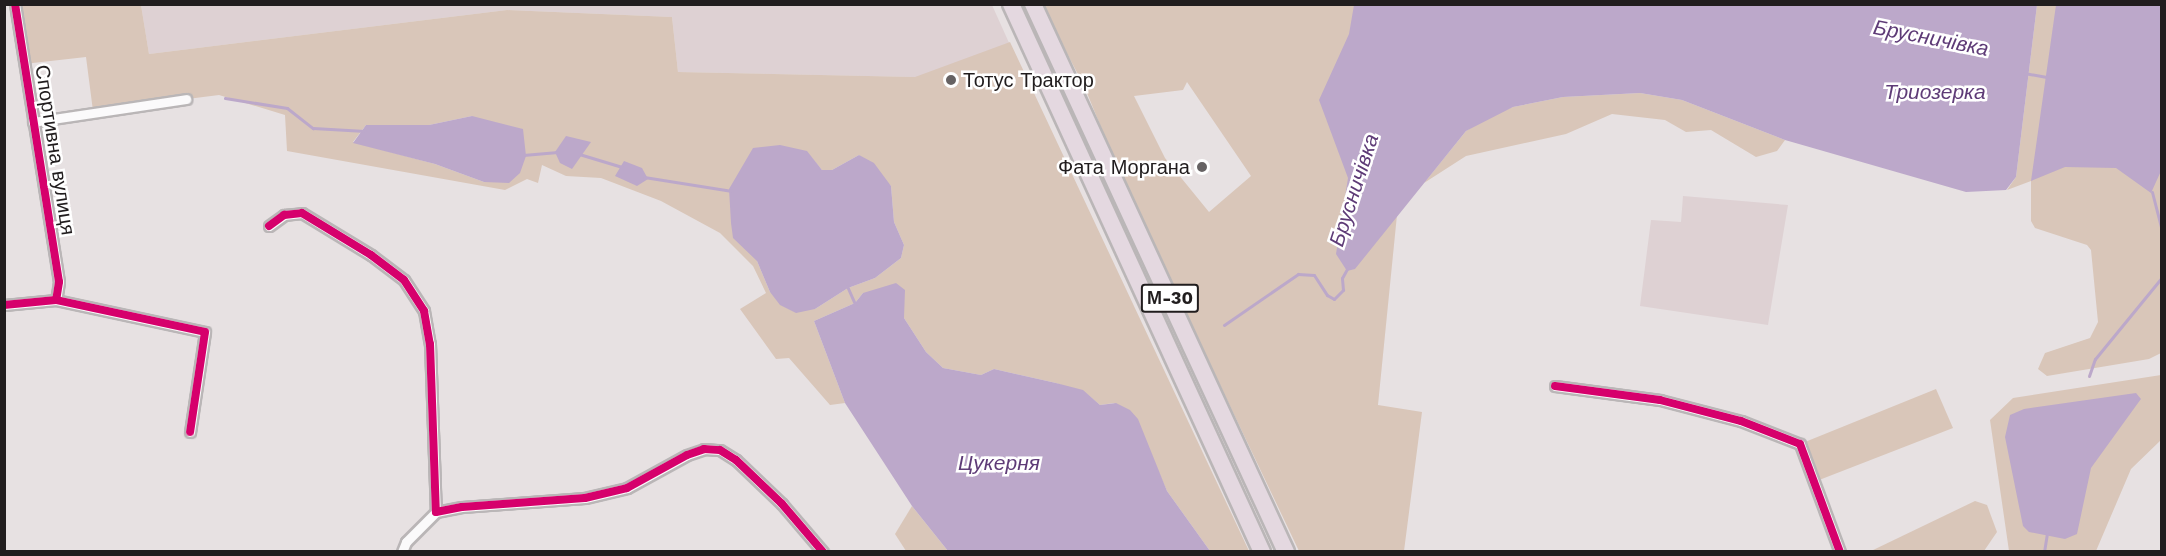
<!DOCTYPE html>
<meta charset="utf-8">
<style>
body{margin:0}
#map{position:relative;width:2166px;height:556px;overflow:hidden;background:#e7e1e2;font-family:"Work Sans",sans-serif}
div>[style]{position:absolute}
.built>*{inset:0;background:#ded1d3}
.green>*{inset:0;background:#d9c6b9}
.water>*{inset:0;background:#bca8ca}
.stream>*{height:3px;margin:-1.5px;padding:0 1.5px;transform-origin:1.5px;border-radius:1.5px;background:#bca8ca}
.roads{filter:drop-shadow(2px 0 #bab6b7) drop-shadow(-2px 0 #bab6b7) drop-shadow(0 2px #bab6b7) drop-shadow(0 -2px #bab6b7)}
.street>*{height:9px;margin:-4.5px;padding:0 4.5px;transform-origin:4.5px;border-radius:4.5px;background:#fbfafb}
.highway>*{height:16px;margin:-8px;padding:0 8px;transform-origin:8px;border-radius:8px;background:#e4d8e0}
.cycleway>*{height:8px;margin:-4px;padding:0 4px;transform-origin:4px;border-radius:4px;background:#d6006c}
.dots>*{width:16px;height:16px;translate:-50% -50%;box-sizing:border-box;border:3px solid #fff;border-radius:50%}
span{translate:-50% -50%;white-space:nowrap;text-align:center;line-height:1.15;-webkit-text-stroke:5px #fff;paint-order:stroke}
.shield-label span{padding:2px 4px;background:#fff;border:2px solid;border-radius:4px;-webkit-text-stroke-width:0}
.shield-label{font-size:18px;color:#211d1e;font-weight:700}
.poi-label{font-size:20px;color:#211d1e}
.left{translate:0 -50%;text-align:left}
.right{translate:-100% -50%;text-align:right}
.street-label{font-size:20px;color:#211d1e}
.water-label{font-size:21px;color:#5e3b77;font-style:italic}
.frame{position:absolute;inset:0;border:6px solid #211d1e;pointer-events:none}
</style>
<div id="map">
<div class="built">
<i style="clip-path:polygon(141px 5px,992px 5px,1038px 107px,914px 77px,678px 72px,672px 17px,507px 10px,149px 54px)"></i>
<i style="clip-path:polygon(1683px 196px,1788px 205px,1768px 325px,1640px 306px,1651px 220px,1681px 222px)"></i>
</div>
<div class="green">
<i style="clip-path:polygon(evenodd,15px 5px,141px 5px,149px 54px,507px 10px,672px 17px,678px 72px,915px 77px,1010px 42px,1249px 551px,1210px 551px,1167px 491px,1141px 432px,1114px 403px,1100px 405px,1087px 394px,1056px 383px,994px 369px,981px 375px,943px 368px,926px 352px,904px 318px,863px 293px,855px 303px,814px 321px,845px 403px,830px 405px,789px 358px,776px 359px,740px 309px,766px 293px,753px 266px,720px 233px,661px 201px,601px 178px,566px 176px,542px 165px,538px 183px,527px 179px,505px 190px,287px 151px,285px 115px,219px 95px,93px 111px,86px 57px,24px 64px,15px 5px,472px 116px,484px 182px,435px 164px,353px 142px,366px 125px,429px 125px,472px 116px,15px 5px,806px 151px,822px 170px,832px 170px,859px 155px,891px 186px,894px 222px,904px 245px,901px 258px,875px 278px,848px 288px,815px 309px,770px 292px,757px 261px,806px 151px)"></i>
<i style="clip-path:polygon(evenodd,1042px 5px,1361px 5px,1379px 231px,1397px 215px,1378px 405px,1422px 412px,1404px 551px,1299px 551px,1122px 179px,1085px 88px,1042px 5px,1187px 82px,1251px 176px,1209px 212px,1165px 158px,1134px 96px,1183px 90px,1187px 82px)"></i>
<i style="clip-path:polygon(2037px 5px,2074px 5px,2161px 119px,2161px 353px,2149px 359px,2047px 376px,2038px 369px,2045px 353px,2090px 338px,2098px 322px,2091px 250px,2087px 245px,2035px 228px,2031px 221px,2031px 181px,2007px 190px,2016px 177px)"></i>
<i style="clip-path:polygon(1640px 93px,1682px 100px,1785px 140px,1777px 151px,1756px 157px,1711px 130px,1686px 132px,1665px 120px,1612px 114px,1566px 134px,1466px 156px,1424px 183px,1466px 131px,1489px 116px,1513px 107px,1563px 97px)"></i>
<i style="clip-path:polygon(2161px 375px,2161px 440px,2131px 469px,2096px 551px,2009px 551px,1990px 420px,2013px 398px)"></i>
<i style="clip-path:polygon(1936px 389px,1953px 428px,1814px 482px,1800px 444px)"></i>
<i style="clip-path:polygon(1975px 501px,1987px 505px,1997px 532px,1984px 551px,1871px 551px)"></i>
<i style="clip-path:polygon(912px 506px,948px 551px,906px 551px,895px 534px)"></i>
</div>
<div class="water">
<i style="clip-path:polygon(1354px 5px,2037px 5px,2016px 177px,2006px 190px,1966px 192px,1785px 140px,1682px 100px,1640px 93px,1563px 97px,1513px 107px,1466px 131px,1355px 269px,1347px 271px,1336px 254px,1348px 178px,1319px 100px,1349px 34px)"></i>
<i style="clip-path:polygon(2056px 5px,2161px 5px,2161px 171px,2151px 193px,2116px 168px,2065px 167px,2031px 181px)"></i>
<i style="clip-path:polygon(472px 116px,523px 129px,526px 156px,520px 173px,509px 183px,484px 182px,435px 164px,353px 143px,366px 125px,429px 125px)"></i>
<i style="clip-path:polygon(566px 136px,591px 142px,572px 169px,560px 163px,555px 152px)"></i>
<i style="clip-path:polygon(780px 145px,807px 151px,822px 170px,832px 170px,859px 155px,874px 163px,891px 186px,894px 222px,904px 245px,901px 258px,875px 278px,848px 288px,815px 309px,796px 313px,780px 305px,770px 292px,757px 261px,733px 238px,731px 223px,729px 189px,753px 148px)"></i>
<i style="clip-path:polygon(624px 161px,642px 168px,648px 179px,637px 186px,615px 176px)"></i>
<i style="clip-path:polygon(896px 283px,905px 290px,904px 318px,926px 352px,943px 368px,981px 375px,994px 369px,1056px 383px,1083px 390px,1100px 405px,1116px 403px,1130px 410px,1138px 419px,1167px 491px,1210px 551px,948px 551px,912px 506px,845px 403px,814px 321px,855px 303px,863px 293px)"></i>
<i style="clip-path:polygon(2136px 393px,2141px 399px,2138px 403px,2091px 468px,2077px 534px,2065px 539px,2029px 532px,2023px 526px,2005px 437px,2010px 415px,2024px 409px)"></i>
</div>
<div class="stream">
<i style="left:2024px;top:73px;width:23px;rotate:10deg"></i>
<i style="left:225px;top:98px;width:63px;rotate:9.2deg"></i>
<i style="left:287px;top:108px;width:33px;rotate:38deg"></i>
<i style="left:313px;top:128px;width:52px;rotate:3.3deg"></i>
<i style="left:579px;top:154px;width:45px;rotate:16.8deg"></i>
<i style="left:523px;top:155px;width:35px;rotate:-5deg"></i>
<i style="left:644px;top:177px;width:89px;rotate:9deg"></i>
<i style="left:2152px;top:192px;width:40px;rotate:75.6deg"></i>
<i style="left:847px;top:286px;width:20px;rotate:66deg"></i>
<i style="left:1224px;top:325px;width:90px;rotate:-34.6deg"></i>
<i style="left:1298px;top:274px;width:16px;rotate:4deg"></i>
<i style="left:1314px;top:275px;width:24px;rotate:57deg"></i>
<i style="left:1327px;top:295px;width:8px;rotate:30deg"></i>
<i style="left:1334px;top:299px;width:13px;rotate:-45deg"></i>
<i style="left:1343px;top:290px;width:12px;rotate:-95deg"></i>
<i style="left:1342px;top:278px;width:13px;rotate:-61deg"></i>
<i style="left:2089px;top:376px;width:18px;rotate:-71deg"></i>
<i style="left:2095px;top:359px;width:106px;rotate:-50.7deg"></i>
<i style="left:2044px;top:552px;width:19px;rotate:-81deg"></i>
</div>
<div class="roads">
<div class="street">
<i style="left:15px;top:4px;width:281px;rotate:81deg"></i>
<i style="left:59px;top:282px;width:18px;rotate:99deg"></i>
<i style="left:33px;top:122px;width:155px;rotate:-8.5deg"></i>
<i style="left:269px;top:226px;width:19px;rotate:-36deg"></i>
<i style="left:284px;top:215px;width:18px;rotate:-6deg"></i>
<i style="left:302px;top:213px;width:81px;rotate:31.3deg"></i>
<i style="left:371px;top:255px;width:41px;rotate:37.1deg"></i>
<i style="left:404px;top:280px;width:37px;rotate:57deg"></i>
<i style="left:424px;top:311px;width:34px;rotate:80deg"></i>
<i style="left:430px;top:344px;width:168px;rotate:88deg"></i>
<i style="left:4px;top:305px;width:52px;rotate:-5.5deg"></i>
<i style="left:56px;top:300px;width:152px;rotate:12.1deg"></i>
<i style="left:205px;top:332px;width:101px;rotate:98.5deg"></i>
<i style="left:1555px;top:386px;width:106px;rotate:7.6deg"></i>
<i style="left:1660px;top:400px;width:84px;rotate:14.5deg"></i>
<i style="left:1741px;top:421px;width:63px;rotate:21.3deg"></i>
<i style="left:1800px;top:444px;width:115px;rotate:69.7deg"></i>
<i style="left:436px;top:512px;width:26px;rotate:-11deg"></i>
<i style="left:462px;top:507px;width:123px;rotate:-4.2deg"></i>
<i style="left:585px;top:498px;width:43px;rotate:-13.4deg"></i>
<i style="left:627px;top:488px;width:68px;rotate:-28.8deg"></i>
<i style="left:687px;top:455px;width:18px;rotate:-19deg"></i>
<i style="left:704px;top:449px;width:16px;rotate:4deg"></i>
<i style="left:720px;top:450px;width:19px;rotate:32deg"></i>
<i style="left:736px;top:460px;width:64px;rotate:43.7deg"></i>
<i style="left:782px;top:504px;width:63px;rotate:49.5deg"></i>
<i style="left:402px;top:552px;width:11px;rotate:-68deg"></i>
<i style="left:406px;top:542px;width:42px;rotate:-45deg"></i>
</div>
<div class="highway">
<i style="left:1011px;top:4px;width:603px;rotate:65.39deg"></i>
<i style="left:1033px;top:4px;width:604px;rotate:65.22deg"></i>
</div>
</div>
<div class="cycleway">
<i style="left:15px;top:4px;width:281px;rotate:81deg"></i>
<i style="left:59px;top:282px;width:18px;rotate:99deg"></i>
<i style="left:269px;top:226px;width:19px;rotate:-36deg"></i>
<i style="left:284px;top:215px;width:18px;rotate:-6deg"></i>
<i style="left:302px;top:213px;width:81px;rotate:31.3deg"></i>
<i style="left:371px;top:255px;width:41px;rotate:37.1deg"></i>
<i style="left:404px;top:280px;width:37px;rotate:57deg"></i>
<i style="left:424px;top:311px;width:34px;rotate:80deg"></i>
<i style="left:430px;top:344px;width:168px;rotate:88deg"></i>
<i style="left:436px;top:512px;width:26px;rotate:-11deg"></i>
<i style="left:462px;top:507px;width:123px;rotate:-4.2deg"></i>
<i style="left:585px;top:498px;width:43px;rotate:-13.4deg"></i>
<i style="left:627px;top:488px;width:68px;rotate:-28.8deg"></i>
<i style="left:687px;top:455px;width:18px;rotate:-19deg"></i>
<i style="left:704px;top:449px;width:16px;rotate:4deg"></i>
<i style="left:720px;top:450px;width:19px;rotate:32deg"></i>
<i style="left:736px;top:460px;width:64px;rotate:43.7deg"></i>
<i style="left:782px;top:504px;width:63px;rotate:49.5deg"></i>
<i style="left:4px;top:305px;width:52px;rotate:-5.5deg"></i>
<i style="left:56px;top:300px;width:152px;rotate:12.1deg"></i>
<i style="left:205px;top:332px;width:101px;rotate:98.5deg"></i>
<i style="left:1555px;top:386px;width:106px;rotate:7.6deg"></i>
<i style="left:1660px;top:400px;width:84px;rotate:14.5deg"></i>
<i style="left:1741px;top:421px;width:63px;rotate:21.3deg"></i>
<i style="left:1800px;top:444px;width:115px;rotate:69.7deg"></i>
</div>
<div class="dots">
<i style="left:951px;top:80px;background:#666263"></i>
<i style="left:1202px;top:167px;background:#666263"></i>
</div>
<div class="shield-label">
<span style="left:1170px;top:298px">М-30</span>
</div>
<div class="poi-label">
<span class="left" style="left:963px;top:80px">Тотус Трактор</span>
<span class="right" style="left:1190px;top:167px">Фата Моргана</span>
</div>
<div class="street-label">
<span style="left:55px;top:150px;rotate:81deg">Спортивна вулиця</span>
</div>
<div class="water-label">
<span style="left:1931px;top:38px;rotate:11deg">Брусничівка</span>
<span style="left:1935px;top:92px">Триозерка</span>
<span style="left:1354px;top:190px;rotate:-72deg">Брусничівка</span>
<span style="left:999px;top:463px">Цукерня</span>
</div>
<div class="frame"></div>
</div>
